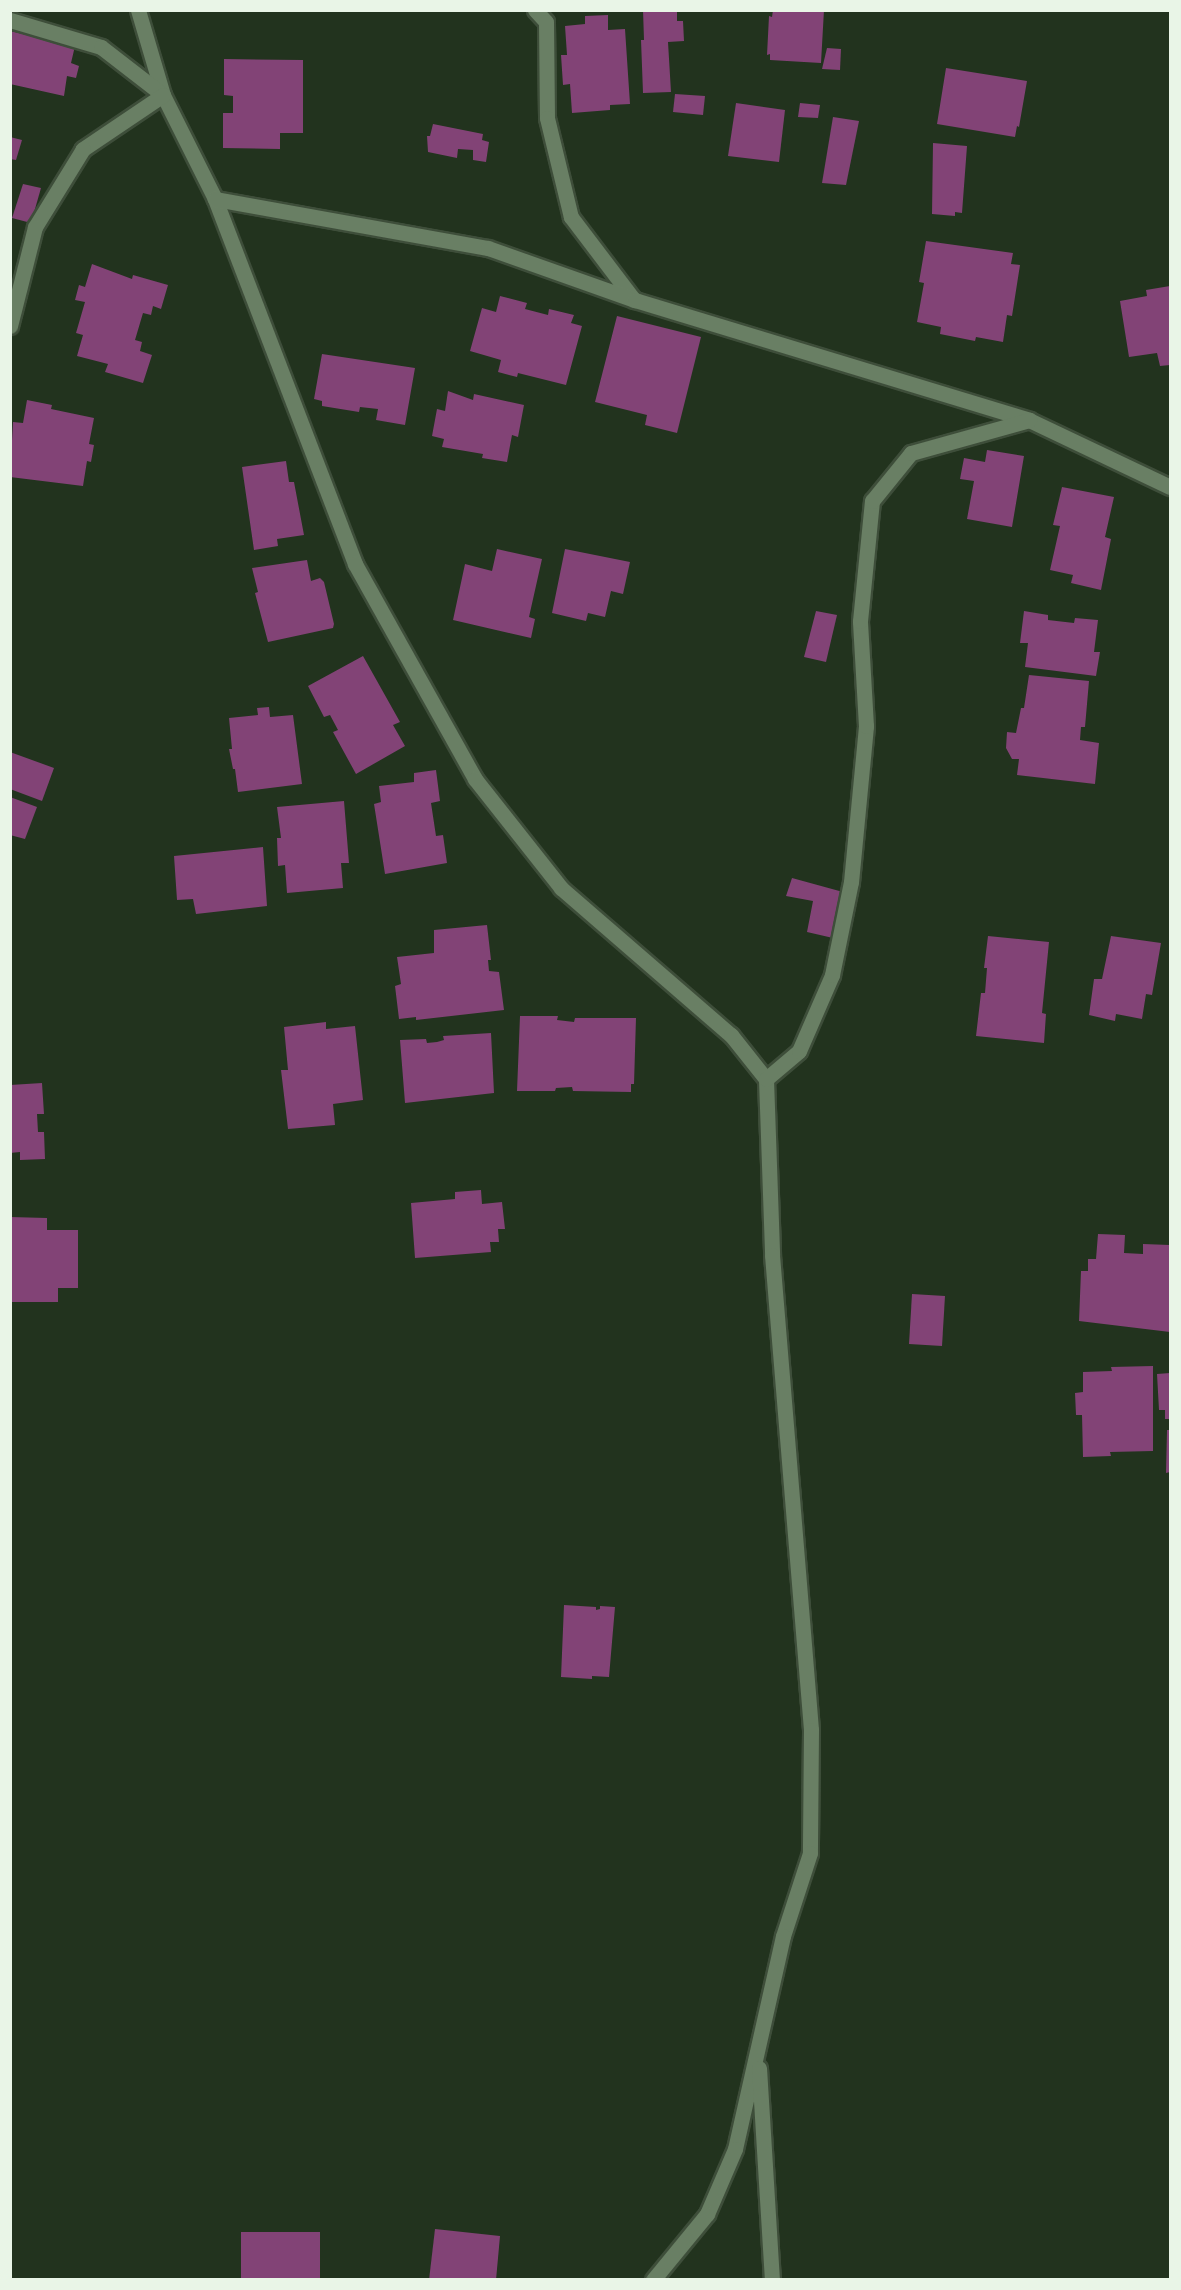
<!DOCTYPE html>
<style>
body{margin:0}
#map{position:relative;width:1181px;height:2290px;overflow:hidden;background:#22331e;font-family:Helvetica,sans-serif}
div>[style]{position:absolute}
.building>*{inset:0;background:#824376}
.roads{filter:drop-shadow(2px 0 #3e4e3a) drop-shadow(-2px 0 #3e4e3a) drop-shadow(0 2px #3e4e3a) drop-shadow(0 -2px #3e4e3a)}
.minor>*{height:15px;margin:-7.5px;padding:0 7.5px;transform-origin:7.5px;border-radius:7.5px;background:#697f64}
span{translate:-50% -50%;white-space:nowrap;text-align:center;line-height:1.15;-webkit-text-stroke:5px #10180f;paint-order:stroke}
.frame{position:absolute;inset:0;border:12px solid #e9f5e7;pointer-events:none}
</style>
<div id="map">
<div class="building">
<i style="clip-path:polygon(643px 10px,677px 10px,677px 21px,683px 21px,684px 41px,668px 42px,671px 92px,643px 93px,641px 40px,644px 40px)"></i>
<i style="clip-path:polygon(773px 10px,824px 10px,821px 63px,770px 60px,770px 54px,767px 55px,769px 16px,772px 17px)"></i>
<i style="clip-path:polygon(608px 15px,608px 30px,625px 29px,630px 104px,610px 105px,610px 110px,572px 113px,570px 84px,563px 85px,561px 55px,567px 55px,565px 26px,585px 24px,585px 16px)"></i>
<i style="clip-path:polygon(10px 31px,75px 46px,71px 63px,79px 66px,76px 78px,67px 76px,64px 96px,10px 84px)"></i>
<i style="clip-path:polygon(827px 48px,841px 49px,840px 70px,822px 69px)"></i>
<i style="clip-path:polygon(224px 59px,303px 60px,303px 133px,280px 133px,280px 149px,223px 148px,223px 113px,233px 113px,233px 96px,224px 95px)"></i>
<i style="clip-path:polygon(946px 68px,1027px 81px,1019px 127px,1017px 126px,1015px 137px,937px 124px)"></i>
<i style="clip-path:polygon(675px 94px,705px 96px,703px 115px,673px 112px)"></i>
<i style="clip-path:polygon(736px 103px,785px 110px,779px 162px,728px 156px)"></i>
<i style="clip-path:polygon(800px 103px,820px 105px,818px 118px,798px 117px)"></i>
<i style="clip-path:polygon(833px 117px,859px 121px,846px 185px,822px 183px)"></i>
<i style="clip-path:polygon(433px 124px,483px 134px,482px 140px,489px 142px,486px 162px,473px 160px,473px 150px,458px 149px,457px 158px,428px 152px,427px 136px,430px 136px)"></i>
<i style="clip-path:polygon(10px 137px,22px 140px,16px 160px,10px 159px)"></i>
<i style="clip-path:polygon(933px 143px,967px 146px,962px 213px,955px 212px,955px 216px,932px 214px)"></i>
<i style="clip-path:polygon(23px 184px,41px 188px,31px 223px,12px 218px)"></i>
<i style="clip-path:polygon(926px 241px,1013px 253px,1011px 264px,1020px 265px,1012px 316px,1007px 315px,1003px 342px,976px 337px,975px 341px,940px 334px,941px 327px,917px 322px,924px 283px,919px 282px)"></i>
<i style="clip-path:polygon(92px 264px,132px 279px,133px 275px,168px 285px,161px 309px,153px 306px,151px 315px,143px 313px,135px 340px,142px 342px,140px 351px,152px 355px,143px 383px,105px 372px,108px 364px,77px 356px,83px 335px,76px 333px,85px 302px,75px 300px,79px 285px,85px 287px)"></i>
<i style="clip-path:polygon(1170px 286px,1170px 365px,1160px 366px,1157px 353px,1129px 357px,1120px 301px,1147px 296px,1146px 290px)"></i>
<i style="clip-path:polygon(500px 296px,527px 303px,525px 309px,548px 315px,549px 309px,574px 315px,571px 323px,582px 326px,566px 385px,518px 373px,517px 377px,498px 372px,501px 360px,470px 351px,482px 308px,496px 312px)"></i>
<i style="clip-path:polygon(617px 316px,701px 337px,677px 433px,645px 425px,647px 415px,595px 402px)"></i>
<i style="clip-path:polygon(322px 354px,415px 368px,405px 425px,376px 420px,378px 409px,360px 407px,359px 412px,322px 406px,322px 401px,314px 399px)"></i>
<i style="clip-path:polygon(448px 391px,473px 400px,474px 394px,524px 405px,518px 437px,512px 435px,507px 462px,482px 458px,483px 454px,442px 447px,444px 439px,432px 436px,437px 409px,445px 411px)"></i>
<i style="clip-path:polygon(27px 400px,52px 405px,51px 409px,94px 418px,89px 444px,94px 445px,91px 462px,87px 461px,83px 486px,10px 477px,13px 422px,23px 423px)"></i>
<i style="clip-path:polygon(987px 450px,1024px 456px,1012px 527px,967px 519px,974px 481px,960px 479px,964px 458px,985px 462px)"></i>
<i style="clip-path:polygon(286px 461px,289px 482px,294px 482px,304px 535px,277px 539px,278px 546px,254px 550px,242px 467px)"></i>
<i style="clip-path:polygon(1062px 487px,1114px 497px,1105px 537px,1111px 539px,1101px 590px,1071px 583px,1073px 575px,1050px 570px,1060px 526px,1053px 525px)"></i>
<i style="clip-path:polygon(497px 549px,542px 559px,529px 617px,535px 619px,531px 638px,453px 620px,465px 564px,492px 571px)"></i>
<i style="clip-path:polygon(565px 549px,630px 562px,623px 594px,611px 591px,605px 617px,588px 613px,586px 621px,552px 613px)"></i>
<i style="clip-path:polygon(307px 560px,311px 581px,320px 578px,324px 582px,334px 624px,333px 628px,268px 642px,255px 593px,258px 592px,252px 568px)"></i>
<i style="clip-path:polygon(816px 611px,837px 615px,826px 662px,804px 657px)"></i>
<i style="clip-path:polygon(1024px 611px,1048px 615px,1048px 620px,1074px 623px,1075px 618px,1098px 620px,1094px 652px,1100px 652px,1096px 676px,1025px 667px,1028px 643px,1020px 643px)"></i>
<i style="clip-path:polygon(363px 656px,400px 722px,393px 725px,405px 746px,356px 774px,333px 732px,338px 730px,330px 715px,324px 717px,308px 686px)"></i>
<i style="clip-path:polygon(1029px 675px,1089px 681px,1085px 727px,1081px 727px,1080px 740px,1099px 743px,1095px 784px,1017px 775px,1019px 759px,1012px 759px,1006px 748px,1007px 732px,1016px 733px,1021px 708px,1024px 708px)"></i>
<i style="clip-path:polygon(269px 707px,270px 717px,293px 715px,302px 784px,238px 792px,235px 769px,233px 769px,229px 749px,232px 749px,229px 718px,258px 715px,257px 708px)"></i>
<i style="clip-path:polygon(10px 752px,54px 768px,42px 801px,10px 789px)"></i>
<i style="clip-path:polygon(436px 770px,440px 801px,431px 803px,436px 836px,443px 835px,447px 863px,385px 874px,374px 804px,381px 802px,379px 786px,414px 782px,414px 773px)"></i>
<i style="clip-path:polygon(10px 797px,37px 807px,25px 839px,10px 835px)"></i>
<i style="clip-path:polygon(344px 801px,349px 863px,341px 863px,343px 888px,287px 893px,285px 865px,278px 866px,277px 838px,281px 838px,277px 807px)"></i>
<i style="clip-path:polygon(263px 847px,267px 906px,196px 914px,193px 899px,177px 900px,174px 856px)"></i>
<i style="clip-path:polygon(792px 878px,843px 892px,833px 938px,807px 932px,813px 901px,786px 896px)"></i>
<i style="clip-path:polygon(487px 925px,491px 960px,488px 960px,489px 971px,499px 972px,504px 1010px,416px 1020px,416px 1017px,399px 1019px,395px 986px,401px 984px,397px 957px,434px 953px,434px 930px)"></i>
<i style="clip-path:polygon(988px 936px,1049px 942px,1042px 1013px,1046px 1014px,1044px 1043px,976px 1036px,981px 993px,985px 993px,987px 968px,984px 968px)"></i>
<i style="clip-path:polygon(1111px 936px,1161px 943px,1152px 995px,1146px 994px,1142px 1019px,1116px 1014px,1115px 1021px,1089px 1015px,1094px 979px,1102px 979px)"></i>
<i style="clip-path:polygon(520px 1016px,558px 1016px,557px 1020px,574px 1022px,575px 1018px,636px 1018px,634px 1084px,631px 1084px,631px 1092px,573px 1091px,572px 1087px,556px 1088px,555px 1091px,517px 1091px)"></i>
<i style="clip-path:polygon(326px 1022px,326px 1029px,355px 1026px,363px 1100px,333px 1104px,335px 1125px,288px 1129px,281px 1070px,288px 1070px,284px 1027px)"></i>
<i style="clip-path:polygon(491px 1033px,494px 1093px,405px 1103px,400px 1040px,426px 1039px,427px 1043px,437px 1042px,444px 1040px,443px 1036px)"></i>
<i style="clip-path:polygon(42px 1083px,44px 1114px,37px 1114px,38px 1132px,44px 1132px,45px 1159px,20px 1160px,20px 1152px,10px 1153px,10px 1085px)"></i>
<i style="clip-path:polygon(481px 1190px,482px 1204px,502px 1202px,505px 1229px,498px 1229px,499px 1242px,490px 1242px,491px 1252px,415px 1258px,411px 1203px,455px 1199px,455px 1192px)"></i>
<i style="clip-path:polygon(10px 1217px,47px 1218px,47px 1230px,78px 1230px,78px 1288px,58px 1288px,58px 1302px,10px 1302px)"></i>
<i style="clip-path:polygon(1098px 1234px,1125px 1235px,1124px 1253px,1143px 1254px,1143px 1244px,1170px 1245px,1170px 1332px,1079px 1321px,1081px 1271px,1088px 1271px,1088px 1259px,1096px 1259px)"></i>
<i style="clip-path:polygon(912px 1294px,945px 1296px,942px 1346px,909px 1344px)"></i>
<i style="clip-path:polygon(1153px 1366px,1153px 1451px,1110px 1452px,1111px 1456px,1083px 1457px,1082px 1415px,1076px 1415px,1075px 1393px,1083px 1392px,1083px 1372px,1112px 1371px,1111px 1367px)"></i>
<i style="clip-path:polygon(1170px 1373px,1170px 1419px,1165px 1419px,1165px 1410px,1159px 1410px,1157px 1374px)"></i>
<i style="clip-path:polygon(1167px 1430px,1170px 1430px,1170px 1472px,1166px 1473px)"></i>
<i style="clip-path:polygon(564px 1605px,596px 1607px,596px 1610px,600px 1609px,600px 1606px,615px 1607px,609px 1677px,592px 1676px,592px 1679px,561px 1677px)"></i>
<i style="clip-path:polygon(435px 2229px,500px 2236px,496px 2280px,429px 2280px)"></i>
<i style="clip-path:polygon(241px 2232px,320px 2232px,320px 2280px,241px 2280px)"></i>
</div>
<div class="roads">
<div class="minor">
<i style="left:138px;top:10px;width:89px;rotate:73.6deg"></i>
<i style="left:163px;top:95px;width:116px;rotate:63.4deg"></i>
<i style="left:215px;top:199px;width:391px;rotate:69deg"></i>
<i style="left:355px;top:564px;width:246px;rotate:60.8deg"></i>
<i style="left:475px;top:779px;width:139px;rotate:51.7deg"></i>
<i style="left:561px;top:888px;width:225px;rotate:40.9deg"></i>
<i style="left:731px;top:1035px;width:56px;rotate:51.5deg"></i>
<i style="left:766px;top:1079px;width:176px;rotate:88deg"></i>
<i style="left:772px;top:1255px;width:477px;rotate:85.3deg"></i>
<i style="left:811px;top:1730px;width:123px;rotate:90.5deg"></i>
<i style="left:810px;top:1853px;width:87px;rotate:108deg"></i>
<i style="left:783px;top:1936px;width:218px;rotate:102.7deg"></i>
<i style="left:735px;top:2149px;width:71px;rotate:113.3deg"></i>
<i style="left:707px;top:2214px;width:85px;rotate:129.3deg"></i>
<i style="left:535px;top:10px;width:16px;rotate:47deg"></i>
<i style="left:546px;top:22px;width:96px;rotate:89.4deg"></i>
<i style="left:547px;top:118px;width:102px;rotate:76.4deg"></i>
<i style="left:571px;top:217px;width:104px;rotate:52.8deg"></i>
<i style="left:10px;top:20px;width:95px;rotate:16.5deg"></i>
<i style="left:101px;top:47px;width:78px;rotate:37.7deg"></i>
<i style="left:163px;top:95px;width:97px;rotate:146deg"></i>
<i style="left:83px;top:149px;width:92px;rotate:121.6deg"></i>
<i style="left:35px;top:227px;width:102px;rotate:104.2deg"></i>
<i style="left:215px;top:199px;width:277px;rotate:10.2deg"></i>
<i style="left:488px;top:248px;width:156px;rotate:19.5deg"></i>
<i style="left:635px;top:300px;width:412px;rotate:16.9deg"></i>
<i style="left:1029px;top:420px;width:156px;rotate:25.4deg"></i>
<i style="left:766px;top:1079px;width:43px;rotate:-40.3deg"></i>
<i style="left:799px;top:1051px;width:83px;rotate:-66.5deg"></i>
<i style="left:832px;top:975px;width:95px;rotate:-78.5deg"></i>
<i style="left:851px;top:882px;width:157px;rotate:-84.5deg"></i>
<i style="left:866px;top:726px;width:105px;rotate:-93.3deg"></i>
<i style="left:860px;top:621px;width:121px;rotate:-84.3deg"></i>
<i style="left:872px;top:501px;width:62px;rotate:-50.9deg"></i>
<i style="left:911px;top:453px;width:123px;rotate:-15.6deg"></i>
<i style="left:759px;top:2068px;width:212px;rotate:86.5deg"></i>
</div>
</div>
<div class="frame"></div>
</div>
